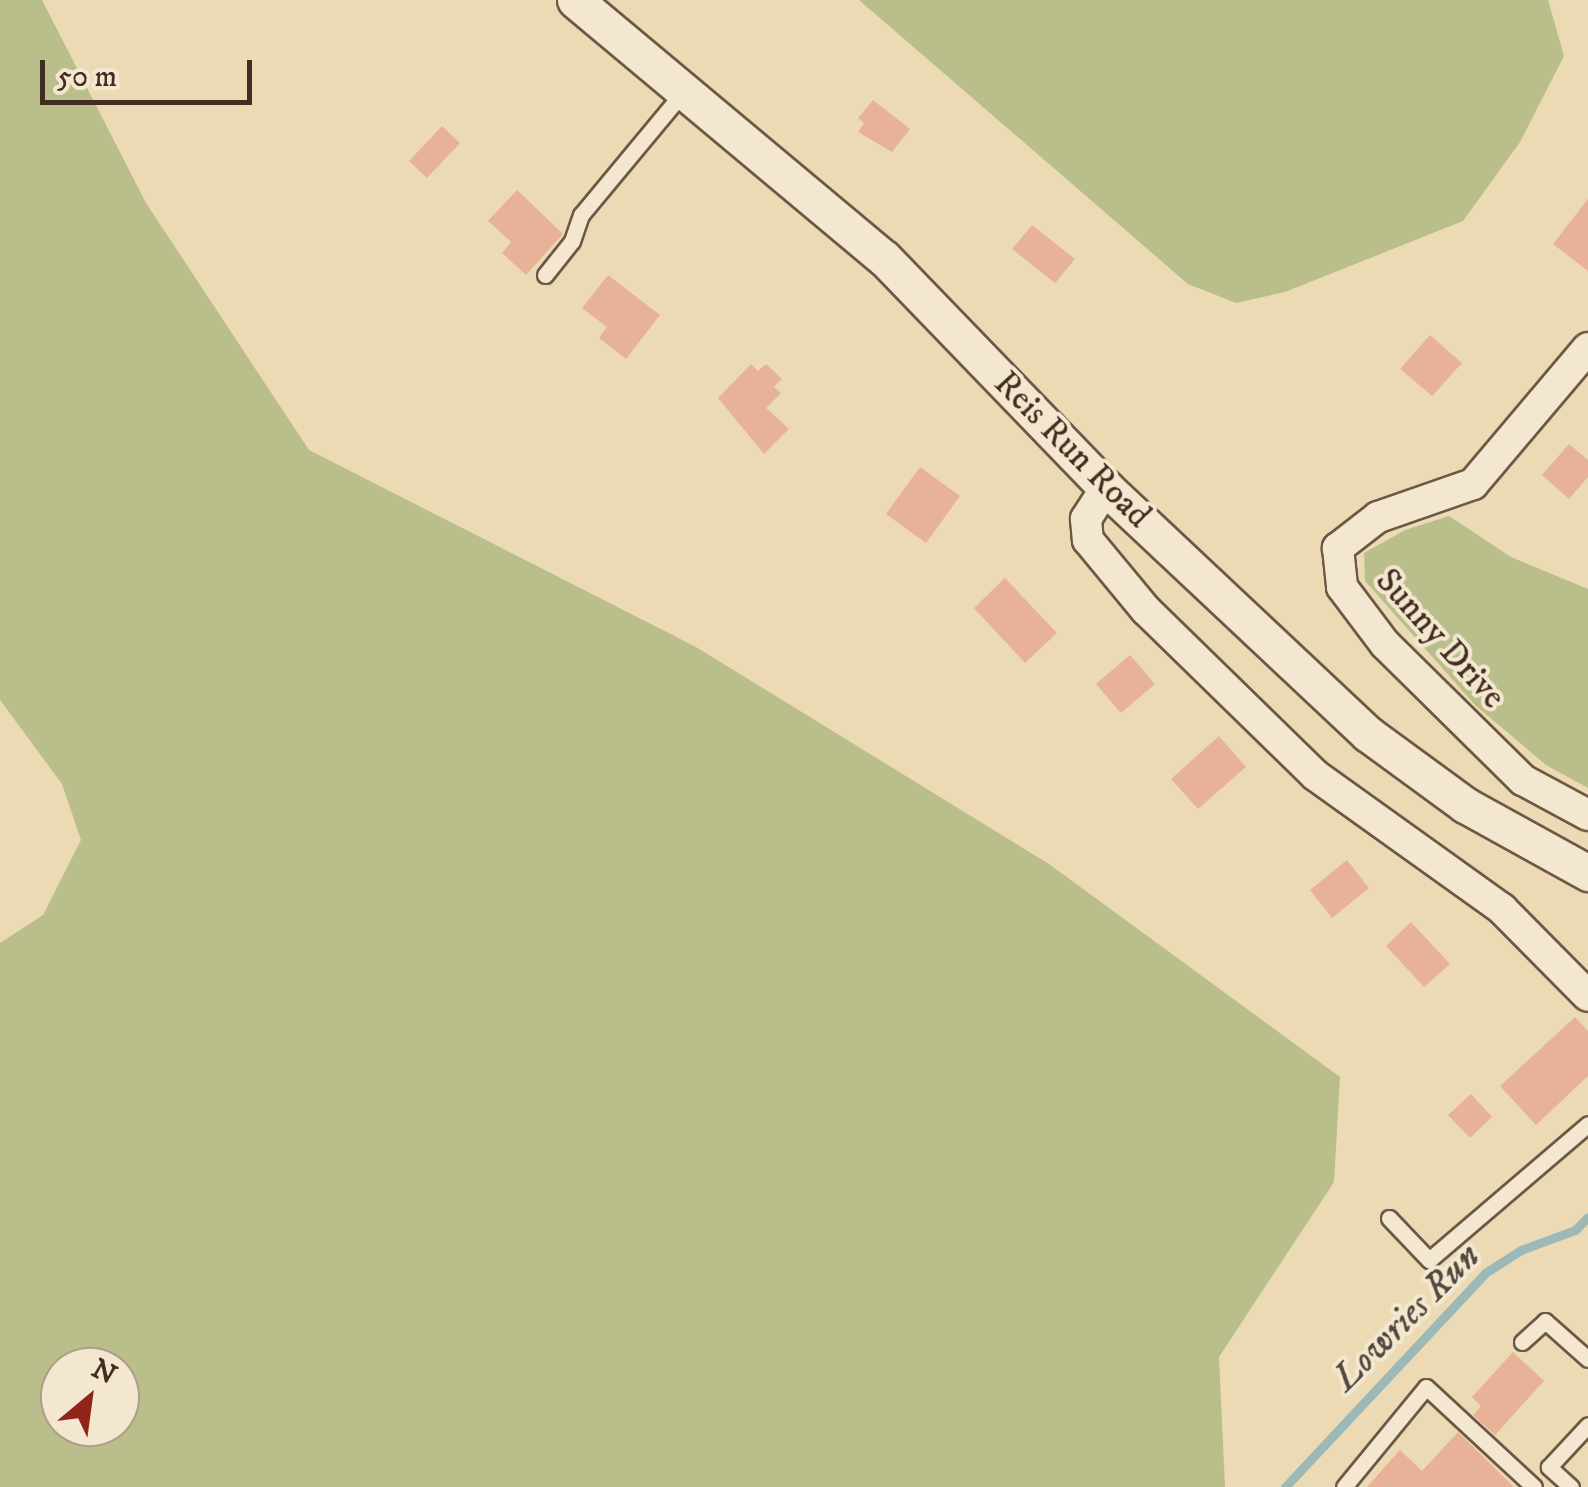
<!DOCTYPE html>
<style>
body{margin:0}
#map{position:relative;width:1588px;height:1487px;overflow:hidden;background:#ecdab5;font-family:"IM FELL DW Pica",serif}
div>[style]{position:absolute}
.green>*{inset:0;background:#babe8b}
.stream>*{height:9px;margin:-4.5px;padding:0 4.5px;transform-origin:4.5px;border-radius:4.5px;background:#9cb8b7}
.building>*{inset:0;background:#e8b298}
.roads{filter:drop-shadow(2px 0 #6d5845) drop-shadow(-2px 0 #6d5845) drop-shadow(0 2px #6d5845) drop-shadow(0 -2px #6d5845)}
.service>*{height:15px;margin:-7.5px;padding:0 7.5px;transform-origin:7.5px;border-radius:7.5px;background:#f3e7cf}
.minor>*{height:30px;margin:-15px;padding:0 15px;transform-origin:15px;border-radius:15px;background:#f3e7cf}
.tertiary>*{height:35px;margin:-17.5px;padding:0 17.5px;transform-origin:17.5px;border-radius:17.5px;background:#f3e7cf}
span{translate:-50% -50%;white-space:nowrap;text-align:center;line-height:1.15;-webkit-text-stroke:8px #f3e7cf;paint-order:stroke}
.street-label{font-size:35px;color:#432d20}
.water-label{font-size:38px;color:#55493e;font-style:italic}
.north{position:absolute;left:40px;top:1347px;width:100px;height:100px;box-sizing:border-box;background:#f3e7cf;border:2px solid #ad9d89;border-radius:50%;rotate:29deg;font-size:28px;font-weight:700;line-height:40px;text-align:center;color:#432d20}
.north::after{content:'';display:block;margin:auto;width:35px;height:45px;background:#8f2418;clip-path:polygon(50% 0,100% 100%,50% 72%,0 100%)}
.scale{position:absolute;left:40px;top:60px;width:212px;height:45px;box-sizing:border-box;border:5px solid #432d20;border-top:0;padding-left:12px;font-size:30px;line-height:35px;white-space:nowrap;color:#432d20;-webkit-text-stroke:8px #f3e7cf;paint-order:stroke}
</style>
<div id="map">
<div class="green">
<i style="clip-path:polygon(evenodd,0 0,42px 0,146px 203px,309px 450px,696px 647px,1049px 864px,1340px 1077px,1334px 1182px,1219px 1357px,1225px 1487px,0 1487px,0 943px,43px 915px,81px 840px,62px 784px,0 700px,0 0,60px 1367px,120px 1367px,120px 1427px,60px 1427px,60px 1367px)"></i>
<i style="clip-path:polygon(859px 0,1548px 0,1564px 56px,1520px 142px,1463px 221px,1285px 292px,1236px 303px,1188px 284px)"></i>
<i style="clip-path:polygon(1449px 516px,1511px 557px,1588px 589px,1588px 788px,1546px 765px,1475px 705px,1365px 581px,1364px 553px,1405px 530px)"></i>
</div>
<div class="stream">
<i style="left:1285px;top:1487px;width:293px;rotate:-46.9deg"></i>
<i style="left:1485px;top:1273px;width:43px;rotate:-32.6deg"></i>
<i style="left:1521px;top:1250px;width:58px;rotate:-20.3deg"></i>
<i style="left:1575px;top:1230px;width:18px;rotate:-45deg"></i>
</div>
<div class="building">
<i style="clip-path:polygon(873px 100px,910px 129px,892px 152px,858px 132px,864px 123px,858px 118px)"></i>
<i style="clip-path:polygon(442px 126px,460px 143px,427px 178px,409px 161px)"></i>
<i style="clip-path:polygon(517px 190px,563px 234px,526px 275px,502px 253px,511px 242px,488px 221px)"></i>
<i style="clip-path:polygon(1588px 199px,1588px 271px,1553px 244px)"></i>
<i style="clip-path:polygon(1032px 225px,1075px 259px,1055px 283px,1012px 249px)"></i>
<i style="clip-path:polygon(608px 275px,660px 315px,626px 359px,599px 338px,607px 327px,582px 308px)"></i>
<i style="clip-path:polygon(1430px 335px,1462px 363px,1432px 396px,1400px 369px)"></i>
<i style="clip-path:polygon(751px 364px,758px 371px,766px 364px,782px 379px,774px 387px,781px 393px,766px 408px,789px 429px,764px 454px,718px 398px)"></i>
<i style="clip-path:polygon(1569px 444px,1588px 460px,1588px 477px,1569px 499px,1542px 475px)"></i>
<i style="clip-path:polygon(920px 467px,960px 496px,926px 543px,886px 514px)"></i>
<i style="clip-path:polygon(1005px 578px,1057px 633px,1025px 663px,974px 608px)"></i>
<i style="clip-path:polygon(1130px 655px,1155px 684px,1121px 713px,1096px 684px)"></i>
<i style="clip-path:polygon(1219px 736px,1246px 767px,1198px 809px,1171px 779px)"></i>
<i style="clip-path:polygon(1347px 860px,1369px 888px,1332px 918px,1310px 890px)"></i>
<i style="clip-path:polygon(1411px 922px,1450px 964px,1424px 987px,1386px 946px)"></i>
<i style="clip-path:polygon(1575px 1017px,1588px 1031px,1588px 1076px,1536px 1125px,1500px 1086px)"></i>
<i style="clip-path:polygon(1471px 1094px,1492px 1117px,1470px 1138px,1448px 1115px)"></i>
<i style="clip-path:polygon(1513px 1352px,1544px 1381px,1495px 1435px,1473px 1415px,1481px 1406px,1472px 1397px)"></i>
<i style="clip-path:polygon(1458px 1432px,1514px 1487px,1367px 1487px,1400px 1450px,1422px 1471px)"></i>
</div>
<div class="roads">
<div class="service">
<i style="left:545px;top:275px;width:43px;rotate:-51.5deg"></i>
<i style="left:572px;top:241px;width:28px;rotate:-71deg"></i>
<i style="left:581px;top:215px;width:160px;rotate:-50.3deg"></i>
<i style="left:1389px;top:1218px;width:58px;rotate:46.4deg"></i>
<i style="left:1429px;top:1260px;width:209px;rotate:-40.5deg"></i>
<i style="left:1522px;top:1342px;width:31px;rotate:-42deg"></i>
<i style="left:1545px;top:1321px;width:57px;rotate:41.5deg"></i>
<i style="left:1344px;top:1487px;width:129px;rotate:-50.6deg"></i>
<i style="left:1426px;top:1387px;width:147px;rotate:42.8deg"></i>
<i style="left:1571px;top:1487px;width:30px;rotate:-138deg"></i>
<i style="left:1549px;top:1467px;width:57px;rotate:-47.1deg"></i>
</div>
<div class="minor">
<i style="left:1588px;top:348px;width:178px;rotate:130.2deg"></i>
<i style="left:1473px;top:484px;width:101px;rotate:160.8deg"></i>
<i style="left:1378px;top:517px;width:51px;rotate:142.2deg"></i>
<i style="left:1338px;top:548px;width:39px;rotate:84deg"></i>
<i style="left:1342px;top:587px;width:71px;rotate:53deg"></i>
<i style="left:1385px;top:644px;width:194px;rotate:44.6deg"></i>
<i style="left:1523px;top:780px;width:74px;rotate:28.3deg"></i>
<i style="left:1106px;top:488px;width:37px;rotate:123deg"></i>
<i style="left:1086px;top:519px;width:21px;rotate:85deg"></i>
<i style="left:1088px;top:540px;width:91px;rotate:50.4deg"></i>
<i style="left:1146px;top:610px;width:236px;rotate:44.3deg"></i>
<i style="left:1315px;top:775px;width:230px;rotate:35.6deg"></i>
<i style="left:1502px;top:909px;width:122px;rotate:45.3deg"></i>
</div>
<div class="tertiary">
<i style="left:575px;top:0;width:403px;rotate:39.9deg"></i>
<i style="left:884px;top:258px;width:320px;rotate:46deg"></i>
<i style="left:1106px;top:488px;width:359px;rotate:43.2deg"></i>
<i style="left:1368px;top:734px;width:120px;rotate:36.2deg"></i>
<i style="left:1465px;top:805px;width:141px;rotate:28.9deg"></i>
</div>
</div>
<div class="street-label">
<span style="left:1072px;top:450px;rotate:45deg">Reis Run Road</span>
<span style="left:1440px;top:639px;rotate:48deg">Sunny Drive</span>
</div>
<div class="water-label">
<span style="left:1407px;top:1318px;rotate:-45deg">Lowries Run</span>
</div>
<div class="north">N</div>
<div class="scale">50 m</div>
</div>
